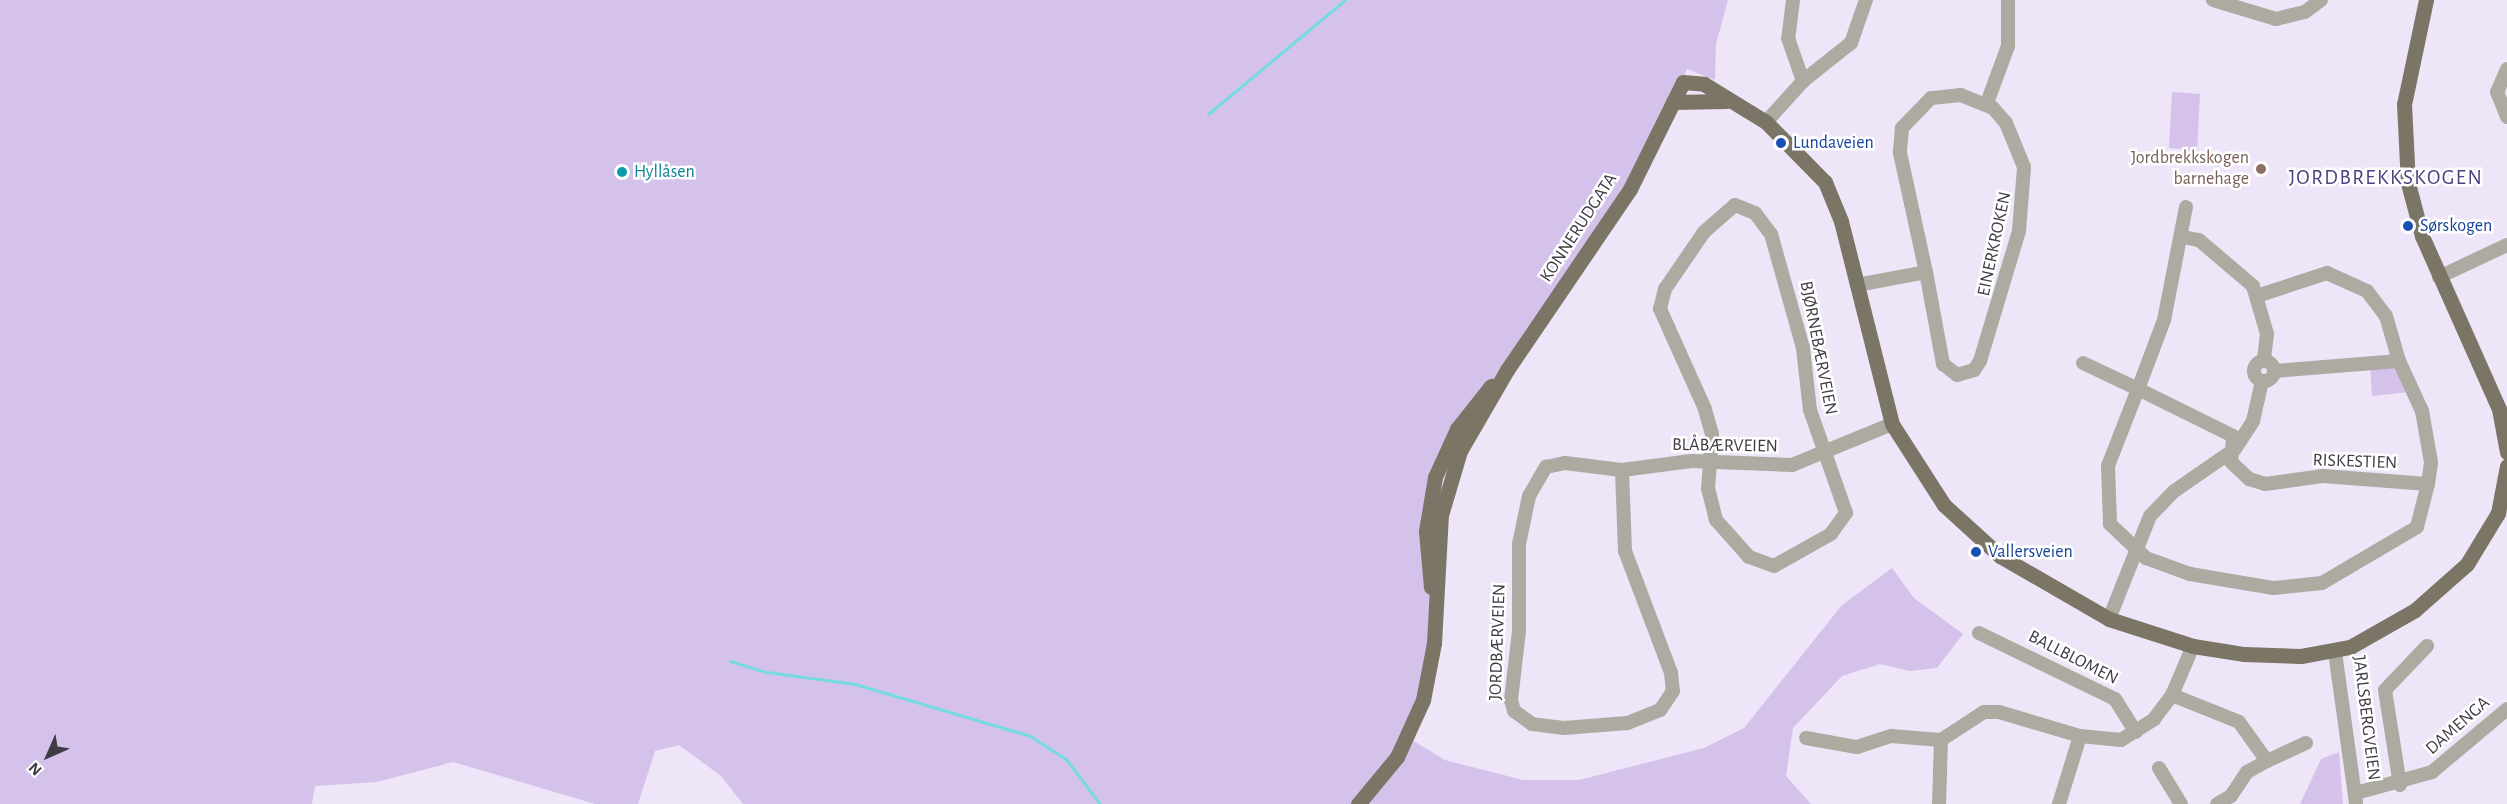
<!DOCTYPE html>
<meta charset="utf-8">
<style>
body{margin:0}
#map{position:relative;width:2507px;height:804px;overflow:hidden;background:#eee5f9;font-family:"Alegreya Sans",sans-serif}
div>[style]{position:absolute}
.green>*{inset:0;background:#d5c2eb}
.stream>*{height:3px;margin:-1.5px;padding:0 1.5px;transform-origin:1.5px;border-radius:1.5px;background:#75dbe0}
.minor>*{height:14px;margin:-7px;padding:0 7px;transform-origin:7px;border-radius:7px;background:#adaaa1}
.minor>.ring{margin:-7px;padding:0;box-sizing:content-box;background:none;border:14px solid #adaaa1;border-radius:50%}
.major>*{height:15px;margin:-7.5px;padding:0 7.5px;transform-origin:7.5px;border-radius:7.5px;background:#7b7566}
.dots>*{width:16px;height:16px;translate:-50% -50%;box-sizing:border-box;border:3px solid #fff;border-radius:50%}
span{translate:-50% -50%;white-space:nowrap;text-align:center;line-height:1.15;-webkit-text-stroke:5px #fff;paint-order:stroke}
.transit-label{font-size:18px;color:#164399}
.left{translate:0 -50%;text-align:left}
.education-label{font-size:18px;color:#785e54}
.right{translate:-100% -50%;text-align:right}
.culture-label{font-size:18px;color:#0d838f}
.street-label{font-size:18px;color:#3f3b43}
.quarter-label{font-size:21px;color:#4b4280;letter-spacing:1.5px}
.north{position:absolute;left:18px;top:726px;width:60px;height:60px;-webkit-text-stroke:4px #fff;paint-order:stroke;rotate:225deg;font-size:16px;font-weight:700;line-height:24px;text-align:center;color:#3f3b43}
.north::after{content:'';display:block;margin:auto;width:21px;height:27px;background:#3f3b43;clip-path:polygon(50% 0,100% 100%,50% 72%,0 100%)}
</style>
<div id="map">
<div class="green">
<i style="clip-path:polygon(0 0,1728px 0,1716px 44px,1715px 80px,1687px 69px,1647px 159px,1453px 448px,1439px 487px,1435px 618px,1412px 740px,1445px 760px,1523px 780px,1579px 780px,1704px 748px,1744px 728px,1842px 605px,1892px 568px,1914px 598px,1963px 634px,1937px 668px,1910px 671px,1880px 664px,1842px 676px,1793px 728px,1786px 776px,1811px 804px,743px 804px,721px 776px,679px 745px,655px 751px,638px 804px,595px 804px,453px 762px,377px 782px,315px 786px,312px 804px,0 804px)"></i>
<i style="clip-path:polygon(2172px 92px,2200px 94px,2197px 151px,2169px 148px)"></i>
<i style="clip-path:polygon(2390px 366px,2398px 369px,2411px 392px,2372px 396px,2370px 367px)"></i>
<i style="clip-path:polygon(2339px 752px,2343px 804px,2300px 804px,2321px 759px)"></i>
</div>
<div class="stream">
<i style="left:1208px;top:114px;width:178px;rotate:-39.8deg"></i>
<i style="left:730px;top:661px;width:39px;rotate:17deg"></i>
<i style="left:767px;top:672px;width:89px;rotate:7.8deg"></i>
<i style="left:855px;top:684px;width:183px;rotate:16.5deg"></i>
<i style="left:1030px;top:736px;width:43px;rotate:32.6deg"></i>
<i style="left:1066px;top:759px;width:56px;rotate:52.9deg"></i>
</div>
<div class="minor">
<i style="left:1793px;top:0;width:38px;rotate:97deg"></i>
<i style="left:1788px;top:38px;width:46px;rotate:70.8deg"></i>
<i style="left:2213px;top:0;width:66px;rotate:16.8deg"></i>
<i style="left:2276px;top:19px;width:30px;rotate:-14deg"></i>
<i style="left:2305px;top:12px;width:20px;rotate:-37deg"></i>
<i style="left:2507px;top:69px;width:25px;rotate:113deg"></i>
<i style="left:2497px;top:92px;width:27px;rotate:68deg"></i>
<i style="left:1987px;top:103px;width:61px;rotate:-69.8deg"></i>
<i style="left:2008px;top:46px;width:46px;rotate:-90deg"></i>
<i style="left:1766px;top:122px;width:55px;rotate:-47.9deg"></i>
<i style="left:1803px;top:81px;width:61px;rotate:-38.4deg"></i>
<i style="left:1851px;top:43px;width:46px;rotate:-70.8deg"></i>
<i style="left:1735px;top:205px;width:22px;rotate:22deg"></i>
<i style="left:1755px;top:213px;width:26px;rotate:53deg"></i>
<i style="left:1771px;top:234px;width:118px;rotate:74.3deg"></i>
<i style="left:1803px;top:348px;width:62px;rotate:83.6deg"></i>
<i style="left:1810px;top:410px;width:109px;rotate:70.7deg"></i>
<i style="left:1846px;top:513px;width:26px;rotate:126deg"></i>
<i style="left:1831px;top:534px;width:65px;rotate:150.7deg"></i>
<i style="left:1774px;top:566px;width:27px;rotate:-160deg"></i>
<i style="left:1749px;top:557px;width:50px;rotate:-131.7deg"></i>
<i style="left:1716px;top:520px;width:32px;rotate:-104deg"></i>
<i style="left:1708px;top:489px;width:55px;rotate:-85.8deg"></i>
<i style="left:1712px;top:434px;width:26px;rotate:-106deg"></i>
<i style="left:1705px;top:409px;width:110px;rotate:-114.2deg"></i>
<i style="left:1660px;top:309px;width:21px;rotate:-76deg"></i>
<i style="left:1665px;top:289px;width:69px;rotate:-55.6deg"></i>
<i style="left:1704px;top:232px;width:41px;rotate:-41.1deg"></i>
<i style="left:2186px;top:207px;width:115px;rotate:101deg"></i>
<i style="left:2164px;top:320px;width:74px;rotate:110.6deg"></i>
<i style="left:2138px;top:389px;width:106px;rotate:26.3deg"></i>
<i style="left:2233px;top:436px;width:26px;rotate:94deg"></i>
<i style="left:2231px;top:462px;width:25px;rotate:43deg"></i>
<i style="left:2249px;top:479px;width:17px;rotate:17deg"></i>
<i style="left:2265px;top:484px;width:59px;rotate:-7.9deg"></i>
<i style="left:2323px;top:476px;width:105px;rotate:4.4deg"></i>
<i style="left:2428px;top:484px;width:22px;rotate:-82deg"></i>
<i style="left:2431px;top:462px;width:52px;rotate:-100deg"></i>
<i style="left:2422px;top:411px;width:55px;rotate:-114.7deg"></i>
<i style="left:2183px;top:237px;width:16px;rotate:11deg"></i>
<i style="left:2199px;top:240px;width:71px;rotate:40.4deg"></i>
<i style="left:2253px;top:286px;width:50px;rotate:73.7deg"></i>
<i style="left:2267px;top:334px;width:26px;rotate:97deg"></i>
<i style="left:2439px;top:277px;width:75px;rotate:-25.2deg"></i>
<i style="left:1857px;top:285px;width:70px;rotate:-10.7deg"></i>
<i style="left:1926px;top:272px;width:94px;rotate:79.5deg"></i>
<i style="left:1943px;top:364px;width:18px;rotate:38deg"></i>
<i style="left:1957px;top:375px;width:18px;rotate:-16deg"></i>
<i style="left:1974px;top:370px;width:11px;rotate:-56deg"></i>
<i style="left:1980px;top:361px;width:136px;rotate:-73.3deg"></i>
<i style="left:2019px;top:231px;width:64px;rotate:-85.5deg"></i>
<i style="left:2024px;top:167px;width:48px;rotate:-112.2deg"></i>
<i style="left:2006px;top:123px;width:20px;rotate:-131deg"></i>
<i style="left:1993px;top:108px;width:35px;rotate:-158deg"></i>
<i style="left:1961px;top:95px;width:30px;rotate:174deg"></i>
<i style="left:1931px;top:98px;width:42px;rotate:134deg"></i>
<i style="left:1902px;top:128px;width:25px;rotate:95deg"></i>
<i style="left:1900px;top:153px;width:122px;rotate:77.7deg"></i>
<i style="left:2257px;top:296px;width:74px;rotate:-18.2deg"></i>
<i style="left:2327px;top:273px;width:44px;rotate:24.2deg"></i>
<i style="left:2367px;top:291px;width:31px;rotate:53deg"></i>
<i style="left:2386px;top:316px;width:47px;rotate:73.9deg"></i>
<i style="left:2399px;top:361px;width:124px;rotate:175.4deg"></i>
<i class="ring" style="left:2254px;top:361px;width:6px;height:6px"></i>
<i style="left:2083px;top:363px;width:61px;rotate:25.3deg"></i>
<i style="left:2138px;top:389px;width:83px;rotate:111.3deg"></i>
<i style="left:2108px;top:466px;width:58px;rotate:88deg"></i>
<i style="left:2110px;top:524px;width:50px;rotate:43.4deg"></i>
<i style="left:2146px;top:558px;width:47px;rotate:20deg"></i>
<i style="left:2190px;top:574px;width:85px;rotate:9.5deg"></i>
<i style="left:2274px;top:588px;width:48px;rotate:-5.9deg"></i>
<i style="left:2322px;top:583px;width:110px;rotate:-30.5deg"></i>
<i style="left:2417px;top:527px;width:44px;rotate:-75.7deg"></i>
<i style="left:1622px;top:470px;width:81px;rotate:87.9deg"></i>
<i style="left:1625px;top:551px;width:130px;rotate:69.3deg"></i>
<i style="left:1671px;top:673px;width:18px;rotate:84deg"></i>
<i style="left:1673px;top:691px;width:23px;rotate:124deg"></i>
<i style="left:1660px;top:710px;width:35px;rotate:158deg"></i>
<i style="left:1627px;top:723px;width:63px;rotate:175.5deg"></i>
<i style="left:1564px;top:728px;width:32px;rotate:-173deg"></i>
<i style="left:1532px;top:724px;width:22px;rotate:-144deg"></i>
<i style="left:1514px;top:711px;width:11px;rotate:-105deg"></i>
<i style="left:1511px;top:700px;width:69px;rotate:-83.4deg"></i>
<i style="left:1519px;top:631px;width:87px;rotate:-90deg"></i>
<i style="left:1519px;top:544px;width:49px;rotate:-78.2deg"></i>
<i style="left:1529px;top:496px;width:34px;rotate:-60deg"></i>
<i style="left:1546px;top:467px;width:19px;rotate:-12deg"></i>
<i style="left:1565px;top:463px;width:57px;rotate:7deg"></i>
<i style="left:1622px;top:470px;width:70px;rotate:-7.4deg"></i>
<i style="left:1691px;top:461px;width:101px;rotate:2.3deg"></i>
<i style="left:1792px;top:465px;width:108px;rotate:-22.3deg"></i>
<i style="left:2109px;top:619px;width:111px;rotate:-68.3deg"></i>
<i style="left:2150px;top:516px;width:33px;rotate:-46deg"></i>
<i style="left:2173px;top:492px;width:75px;rotate:-34.7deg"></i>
<i style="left:2235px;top:449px;width:33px;rotate:-57deg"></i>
<i style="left:2253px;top:421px;width:41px;rotate:-77.3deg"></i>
<i style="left:1979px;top:633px;width:151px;rotate:25.9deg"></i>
<i style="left:2115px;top:699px;width:39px;rotate:58deg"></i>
<i style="left:2335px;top:652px;width:153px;rotate:82.1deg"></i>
<i style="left:2172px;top:695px;width:72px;rotate:21.9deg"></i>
<i style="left:2239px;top:722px;width:48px;rotate:54.3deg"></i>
<i style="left:2267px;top:761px;width:23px;rotate:151deg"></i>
<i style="left:2247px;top:772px;width:29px;rotate:124deg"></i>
<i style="left:2231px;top:796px;width:16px;rotate:150deg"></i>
<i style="left:1806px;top:738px;width:52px;rotate:10deg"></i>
<i style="left:1857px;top:747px;width:36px;rotate:-18deg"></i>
<i style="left:1891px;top:736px;width:50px;rotate:4.6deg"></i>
<i style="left:1941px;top:740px;width:51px;rotate:-33.1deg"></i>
<i style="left:1984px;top:712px;width:15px"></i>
<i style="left:1999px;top:712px;width:84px;rotate:16.5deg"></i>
<i style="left:2080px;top:736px;width:41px;rotate:5.6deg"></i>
<i style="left:2121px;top:740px;width:39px;rotate:-32deg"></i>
<i style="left:2154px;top:719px;width:30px;rotate:-53deg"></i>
<i style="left:2172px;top:695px;width:53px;rotate:-66.8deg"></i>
<i style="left:2267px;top:761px;width:43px;rotate:-24.8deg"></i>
<i style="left:2159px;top:768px;width:42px;rotate:58.6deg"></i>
<i style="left:2400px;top:785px;width:96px;rotate:-99deg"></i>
<i style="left:2385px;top:690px;width:61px;rotate:-46.3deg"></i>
<i style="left:2356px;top:793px;width:79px;rotate:-15.4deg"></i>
<i style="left:2432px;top:772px;width:98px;rotate:-40deg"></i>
<i style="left:1939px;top:804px;width:64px;rotate:-88.2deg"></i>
<i style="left:2059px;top:804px;width:71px;rotate:-72.8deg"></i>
</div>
<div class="major">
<i style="left:2426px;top:0;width:106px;rotate:101.9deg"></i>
<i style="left:2404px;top:104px;width:79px;rotate:87.1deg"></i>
<i style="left:2408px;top:183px;width:55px;rotate:75.2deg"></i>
<i style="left:2422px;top:236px;width:189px;rotate:66deg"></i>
<i style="left:2499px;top:409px;width:44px;rotate:79.5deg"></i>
<i style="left:1673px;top:102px;width:53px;rotate:-1.1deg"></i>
<i style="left:1431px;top:587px;width:56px;rotate:-95.1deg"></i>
<i style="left:1426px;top:531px;width:55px;rotate:-80.5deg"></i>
<i style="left:1435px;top:477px;width:53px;rotate:-65.4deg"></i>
<i style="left:1457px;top:429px;width:55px;rotate:-51.7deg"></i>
<i style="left:1358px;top:804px;width:61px;rotate:-50.3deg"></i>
<i style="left:1397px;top:757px;width:63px;rotate:-65.5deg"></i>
<i style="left:1423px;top:700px;width:58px;rotate:-79.1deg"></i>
<i style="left:1434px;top:643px;width:128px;rotate:-86.9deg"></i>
<i style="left:1441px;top:515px;width:67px;rotate:-73.5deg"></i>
<i style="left:1460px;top:451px;width:94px;rotate:-59.9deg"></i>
<i style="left:1507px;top:370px;width:219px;rotate:-55.8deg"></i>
<i style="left:1630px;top:189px;width:119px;rotate:-63.6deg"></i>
<i style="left:1683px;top:82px;width:21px;rotate:5deg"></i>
<i style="left:1704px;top:84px;width:73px;rotate:31.5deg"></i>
<i style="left:1766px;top:122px;width:84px;rotate:45.5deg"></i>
<i style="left:1825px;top:182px;width:42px;rotate:67.7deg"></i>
<i style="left:1841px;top:221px;width:209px;rotate:75.9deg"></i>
<i style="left:1892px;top:424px;width:96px;rotate:57.3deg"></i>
<i style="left:1944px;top:505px;width:76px;rotate:42.3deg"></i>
<i style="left:2000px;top:556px;width:126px;rotate:30deg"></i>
<i style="left:2109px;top:619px;width:88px;rotate:17.8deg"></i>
<i style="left:2193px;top:646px;width:52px;rotate:8.9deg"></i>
<i style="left:2244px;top:654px;width:57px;rotate:2deg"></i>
<i style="left:2301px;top:656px;width:50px;rotate:-10.4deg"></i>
<i style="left:2350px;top:647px;width:75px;rotate:-29.6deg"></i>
<i style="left:2415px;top:610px;width:69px;rotate:-41.5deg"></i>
<i style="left:2467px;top:564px;width:60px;rotate:-58.7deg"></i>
<i style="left:2498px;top:513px;width:48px;rotate:-79.2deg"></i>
</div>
<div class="dots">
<i style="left:1781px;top:143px;background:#1a4fb4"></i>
<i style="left:2261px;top:169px;background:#8d6e63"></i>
<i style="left:622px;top:172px;background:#0f9aa8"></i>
<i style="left:2408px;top:226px;background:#1a4fb4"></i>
<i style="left:1976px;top:552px;background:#1a4fb4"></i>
</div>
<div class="transit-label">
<span class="left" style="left:1793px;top:143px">Lundaveien</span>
<span class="left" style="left:2420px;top:226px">Sørskogen</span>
<span class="left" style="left:1988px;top:552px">Vallersveien</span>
</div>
<div class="education-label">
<span class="right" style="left:2249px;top:169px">Jordbrekkskogen<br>barnehage</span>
</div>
<div class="culture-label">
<span class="left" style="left:634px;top:172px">Hyllåsen</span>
</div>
<div class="street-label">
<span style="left:1579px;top:228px;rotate:-57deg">KONNERUDGATA</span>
<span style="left:1995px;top:244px;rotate:-78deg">EINERKROKEN</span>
<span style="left:1818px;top:348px;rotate:79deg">BJØRNEBÆRVEIEN</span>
<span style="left:1725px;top:446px;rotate:1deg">BLÅBÆRVEIEN</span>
<span style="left:2355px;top:462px;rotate:2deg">RISKESTIEN</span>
<span style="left:1498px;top:642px;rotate:-88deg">JORDBÆRVEIEN</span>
<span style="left:2073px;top:658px;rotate:27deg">BALLBLOMEN</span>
<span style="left:2366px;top:718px;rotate:83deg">JARLSBERGVEIEN</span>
<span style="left:2458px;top:726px;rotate:-41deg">DAMENGA</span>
</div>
<div class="quarter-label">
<span style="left:2386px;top:178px">JORDBREKKSKOGEN</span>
</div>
<div class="north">N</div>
</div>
